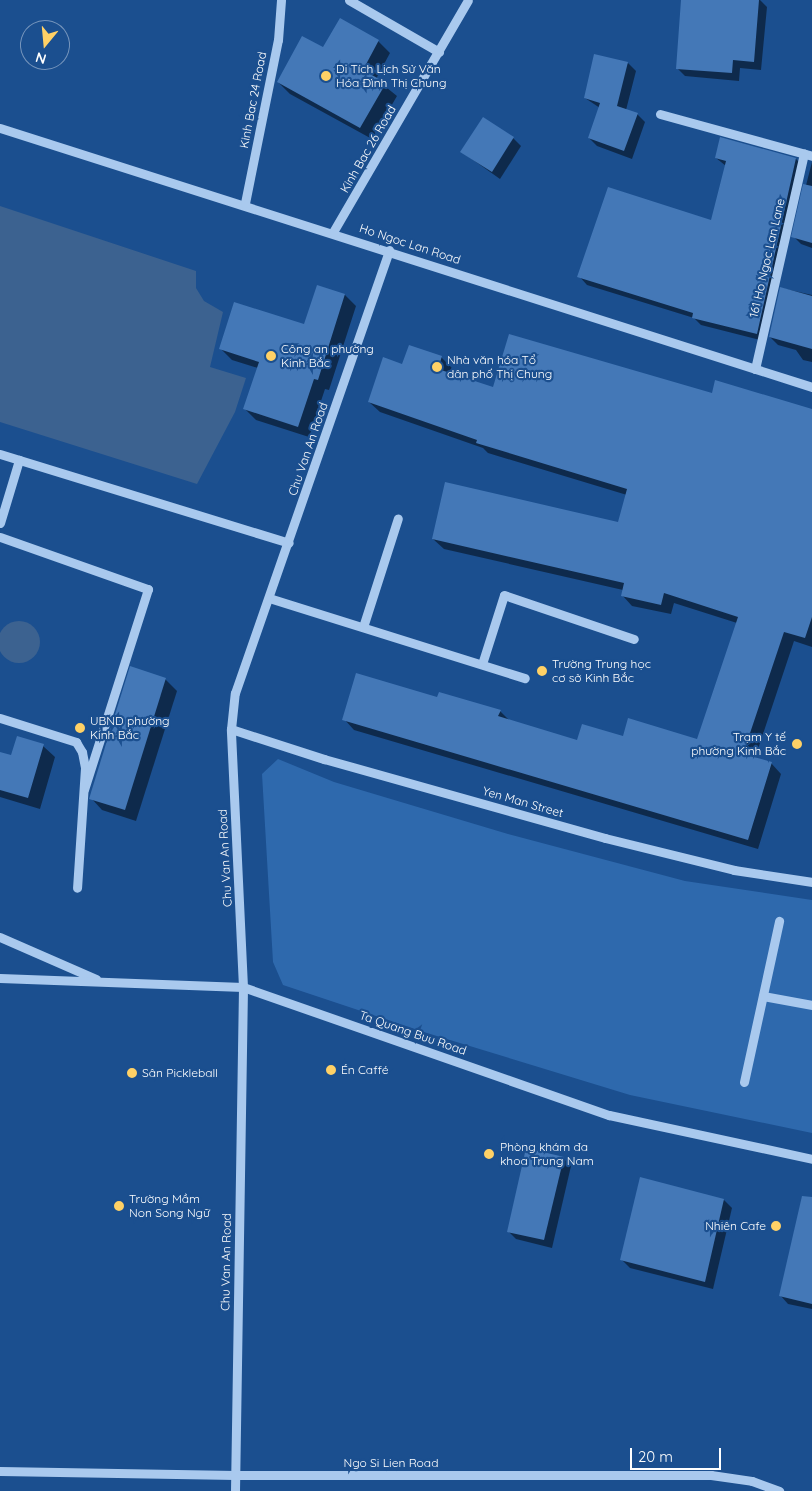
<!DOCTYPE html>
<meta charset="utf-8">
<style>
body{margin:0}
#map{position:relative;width:812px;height:1491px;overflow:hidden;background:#1b4f8f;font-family:Quicksand,sans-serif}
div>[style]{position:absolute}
.green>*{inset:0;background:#2e69ad}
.water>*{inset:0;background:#3c6290}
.round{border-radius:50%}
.shadow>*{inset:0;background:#0007}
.building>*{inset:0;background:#4478b7}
.minor>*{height:9px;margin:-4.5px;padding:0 4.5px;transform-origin:4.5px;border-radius:4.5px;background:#a9c9ee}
.dots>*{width:14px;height:14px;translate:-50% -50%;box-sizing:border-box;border:2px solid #1b4f8f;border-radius:50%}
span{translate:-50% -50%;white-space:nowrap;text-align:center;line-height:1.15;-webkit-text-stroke:4.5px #1b4f8f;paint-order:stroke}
.poi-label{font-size:12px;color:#fff}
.left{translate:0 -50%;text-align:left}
.right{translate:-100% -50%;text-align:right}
.street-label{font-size:12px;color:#fff}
.north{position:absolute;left:20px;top:20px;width:50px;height:50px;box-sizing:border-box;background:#1b4f8f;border:1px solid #7695bc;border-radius:50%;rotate:197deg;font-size:14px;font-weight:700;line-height:20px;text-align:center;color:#fff}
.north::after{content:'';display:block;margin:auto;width:18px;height:22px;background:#ffd166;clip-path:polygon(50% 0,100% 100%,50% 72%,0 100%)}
.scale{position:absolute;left:630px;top:1448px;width:91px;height:22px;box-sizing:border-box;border:2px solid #fff;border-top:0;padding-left:6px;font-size:15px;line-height:18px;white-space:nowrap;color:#fff;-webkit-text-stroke:4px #1b4f8f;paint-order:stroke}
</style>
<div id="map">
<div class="green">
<i style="clip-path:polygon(278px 759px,334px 782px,508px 834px,685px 881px,812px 900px,812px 1133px,630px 1095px,427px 1033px,283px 985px,273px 962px,262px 774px)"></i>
</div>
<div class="water">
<i style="clip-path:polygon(0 206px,196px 271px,196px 288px,204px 301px,223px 312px,210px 367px,246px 378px,235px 412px,197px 484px,0 422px)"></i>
<i class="round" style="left:-2px;top:621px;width:42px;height:42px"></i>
</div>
<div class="shadow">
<i style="clip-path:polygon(682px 0,760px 0,767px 7px,761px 70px,740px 68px,739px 81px,685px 76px,677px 68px)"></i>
<i style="clip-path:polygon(340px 20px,378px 41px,390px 53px,376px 79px,397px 96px,372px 139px,290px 94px,278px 82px,324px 49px)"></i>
<i style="clip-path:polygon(628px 63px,636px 71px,626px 110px,637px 114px,645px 122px,632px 159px,597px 146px,589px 138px,600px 108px,585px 98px)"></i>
<i style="clip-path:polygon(513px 138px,521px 146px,500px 179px,462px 152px)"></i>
<i style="clip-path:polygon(721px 139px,796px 159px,804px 167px,764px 341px,701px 325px,694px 318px,587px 285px,579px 276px,712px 221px,726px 166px,716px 158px)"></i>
<i style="clip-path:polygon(812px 162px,812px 248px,801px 244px,793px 236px)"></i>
<i style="clip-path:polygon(318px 286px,345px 295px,356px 306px,329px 390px,325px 389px,309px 437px,256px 420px,245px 409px,258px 368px,232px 360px,221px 349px,305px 325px)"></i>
<i style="clip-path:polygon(781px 288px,812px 295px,812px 362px,803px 360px,796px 350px,778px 345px,770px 337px)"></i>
<i style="clip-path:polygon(441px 357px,452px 368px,450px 374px,494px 389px,713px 395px,812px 411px,812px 647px,794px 641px,755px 758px,771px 763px,781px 774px,758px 849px,354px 730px,344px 719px,438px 699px,500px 711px,510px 721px,578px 742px,624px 737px,698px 741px,737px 623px,674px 603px,671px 614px,632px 606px,622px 595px,623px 590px,444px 549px,433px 539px,619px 523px,627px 495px,488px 453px,483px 448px,380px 412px,369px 402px,403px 365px)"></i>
<i style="clip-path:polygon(165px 679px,177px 691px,136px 821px,102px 810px,91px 798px)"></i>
<i style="clip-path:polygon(43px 746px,55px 757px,40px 809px,0 797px,0 753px,12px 757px)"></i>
<i style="clip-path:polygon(563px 1158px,571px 1166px,552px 1248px,516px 1239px,508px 1231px)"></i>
<i style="clip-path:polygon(724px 1200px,732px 1208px,713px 1289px,630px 1268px,622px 1260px)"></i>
<i style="clip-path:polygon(812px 1217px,812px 1309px,788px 1304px,780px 1295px)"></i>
</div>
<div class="building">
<i style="clip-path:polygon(681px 0,759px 0,754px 62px,733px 60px,732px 73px,676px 69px)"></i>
<i style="clip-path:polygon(340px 18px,379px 40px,363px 70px,386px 83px,360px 128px,277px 82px,302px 36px,323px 47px)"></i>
<i style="clip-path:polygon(594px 54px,628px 62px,617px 106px,638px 113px,624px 151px,588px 138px,600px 103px,584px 98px)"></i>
<i style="clip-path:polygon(483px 117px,514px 137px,492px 172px,460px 152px)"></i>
<i style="clip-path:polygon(720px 137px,796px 158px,757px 334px,692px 318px,693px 313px,577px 277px,608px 187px,711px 220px,726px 161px,715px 158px)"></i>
<i style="clip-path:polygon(803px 184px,812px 186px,812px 243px,791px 237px)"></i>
<i style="clip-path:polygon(317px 285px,345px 294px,318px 380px,314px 379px,298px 427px,243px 409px,259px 362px,219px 349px,234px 302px,304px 324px)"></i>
<i style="clip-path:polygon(780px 287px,812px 296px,812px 349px,769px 337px)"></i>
<i style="clip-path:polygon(509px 334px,712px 393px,715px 380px,812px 409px,812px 617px,805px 638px,784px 632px,743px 754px,772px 762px,748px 840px,342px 720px,356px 673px,437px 697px,439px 692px,501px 710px,498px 716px,577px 740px,582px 724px,623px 736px,628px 718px,697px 739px,738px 617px,664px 593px,661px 605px,621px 596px,624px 583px,432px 539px,445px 482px,618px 522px,627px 489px,476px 443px,477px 440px,368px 402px,383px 357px,402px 364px,409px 345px,442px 356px,438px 369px,493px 387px)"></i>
<i style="clip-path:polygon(130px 666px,166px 678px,125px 810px,89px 799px)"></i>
<i style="clip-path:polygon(17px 736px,44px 744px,28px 798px,0 790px,0 752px,11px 755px)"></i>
<i style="clip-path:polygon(526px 1148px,564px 1157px,544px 1240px,507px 1232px)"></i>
<i style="clip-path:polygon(640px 1177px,724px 1199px,705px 1282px,620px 1260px)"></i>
<i style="clip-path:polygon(802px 1196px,812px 1197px,812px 1304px,779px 1296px)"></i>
</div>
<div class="minor">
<i style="left:349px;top:0;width:104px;rotate:30deg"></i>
<i style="left:660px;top:114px;width:158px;rotate:15.4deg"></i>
<i style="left:0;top:128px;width:852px;rotate:17.69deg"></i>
<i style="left:245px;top:203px;width:166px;rotate:-78.6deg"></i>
<i style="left:278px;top:40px;width:40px;rotate:-85.7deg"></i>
<i style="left:333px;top:232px;width:268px;rotate:-59.8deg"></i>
<i style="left:755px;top:369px;width:221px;rotate:-77.2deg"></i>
<i style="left:0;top:454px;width:302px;rotate:17.1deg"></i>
<i style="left:0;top:523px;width:66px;rotate:-73.2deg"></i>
<i style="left:0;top:537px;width:157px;rotate:19.4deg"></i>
<i style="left:148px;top:589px;width:210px;rotate:107.7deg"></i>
<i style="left:269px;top:598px;width:268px;rotate:17.4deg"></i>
<i style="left:363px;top:627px;width:114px;rotate:-72.2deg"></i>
<i style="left:482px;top:664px;width:72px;rotate:-72.3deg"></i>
<i style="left:504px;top:595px;width:137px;rotate:18.7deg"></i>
<i style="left:0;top:718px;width:80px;rotate:17.5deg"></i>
<i style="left:76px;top:742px;width:12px;rotate:59deg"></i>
<i style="left:82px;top:752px;width:16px;rotate:79deg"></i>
<i style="left:85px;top:768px;width:120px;rotate:93.8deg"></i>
<i style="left:231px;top:729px;width:98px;rotate:17.9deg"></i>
<i style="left:324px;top:759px;width:292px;rotate:15.7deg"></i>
<i style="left:605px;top:838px;width:133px;rotate:13.9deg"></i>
<i style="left:734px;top:870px;width:79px;rotate:8.7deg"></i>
<i style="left:0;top:937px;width:105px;rotate:23.6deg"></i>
<i style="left:0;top:978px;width:243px;rotate:2.1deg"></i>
<i style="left:243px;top:987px;width:388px;rotate:19.3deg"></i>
<i style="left:609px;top:1115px;width:208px;rotate:12.2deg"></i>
<i style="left:763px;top:996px;width:50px;rotate:10.4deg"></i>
<i style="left:744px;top:1082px;width:165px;rotate:-77.7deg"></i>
<i style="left:0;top:1471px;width:235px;rotate:1deg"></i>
<i style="left:235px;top:1475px;width:476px"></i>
<i style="left:711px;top:1475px;width:41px;rotate:8.3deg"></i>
<i style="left:752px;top:1481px;width:29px;rotate:20deg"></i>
<i style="left:235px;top:1491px;width:504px;rotate:-89.09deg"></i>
<i style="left:243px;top:987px;width:258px;rotate:-92.7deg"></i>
<i style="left:231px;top:729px;width:36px;rotate:-84deg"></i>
<i style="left:235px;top:693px;width:469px;rotate:-70.8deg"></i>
</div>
<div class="dots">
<i style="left:326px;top:76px;background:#ffd166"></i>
<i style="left:271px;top:356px;background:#ffd166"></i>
<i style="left:437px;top:367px;background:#ffd166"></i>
<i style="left:542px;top:671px;background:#ffd166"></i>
<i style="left:80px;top:728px;background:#ffd166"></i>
<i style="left:797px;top:744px;background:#ffd166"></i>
<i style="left:331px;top:1070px;background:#ffd166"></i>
<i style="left:132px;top:1073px;background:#ffd166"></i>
<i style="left:489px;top:1154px;background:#ffd166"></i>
<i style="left:119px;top:1206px;background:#ffd166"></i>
<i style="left:776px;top:1226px;background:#ffd166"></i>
</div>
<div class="poi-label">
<span class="left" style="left:336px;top:76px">Di Tích Lịch Sử Văn<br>Hóa Đình Thị Chung</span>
<span class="left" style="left:281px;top:356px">Công an phường<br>Kinh Bắc</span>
<span class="left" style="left:447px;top:367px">Nhà văn hóa Tổ<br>dân phố Thị Chung</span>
<span class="left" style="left:552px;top:671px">Trường Trung học<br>cơ sở Kinh Bắc</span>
<span class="left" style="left:90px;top:728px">UBND phường<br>Kinh Bắc</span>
<span class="right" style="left:786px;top:744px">Trạm Y tế<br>phường Kinh Bắc</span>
<span class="left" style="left:341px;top:1070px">Én Caffé</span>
<span class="left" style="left:142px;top:1073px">Sân Pickleball</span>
<span class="left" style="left:500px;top:1154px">Phòng khám đa<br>khoa Trung Nam</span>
<span class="left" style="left:129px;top:1206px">Trường Mầm<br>Non Song Ngữ</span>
<span class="right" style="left:766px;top:1226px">Nhiên Cafe</span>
</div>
<div class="street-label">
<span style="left:253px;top:100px;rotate:-79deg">Kinh Bac 24 Road</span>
<span style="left:368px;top:149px;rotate:-60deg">Kinh Bac 26 Road</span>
<span style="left:410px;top:244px;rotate:18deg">Ho Ngoc Lan Road</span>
<span style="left:767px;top:258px;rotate:-77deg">161 Ho Ngoc Lan Lane</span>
<span style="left:308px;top:449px;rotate:-71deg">Chu Van An Road</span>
<span style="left:523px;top:802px;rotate:16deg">Yen Man Street</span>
<span style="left:225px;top:858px;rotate:-93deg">Chu Van An Road</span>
<span style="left:413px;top:1033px;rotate:19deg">Ta Quang Buu Road</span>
<span style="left:226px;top:1262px;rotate:-89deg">Chu Van An Road</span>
<span style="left:391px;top:1463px">Ngo Si Lien Road</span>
</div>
<div class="north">N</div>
<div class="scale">20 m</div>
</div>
